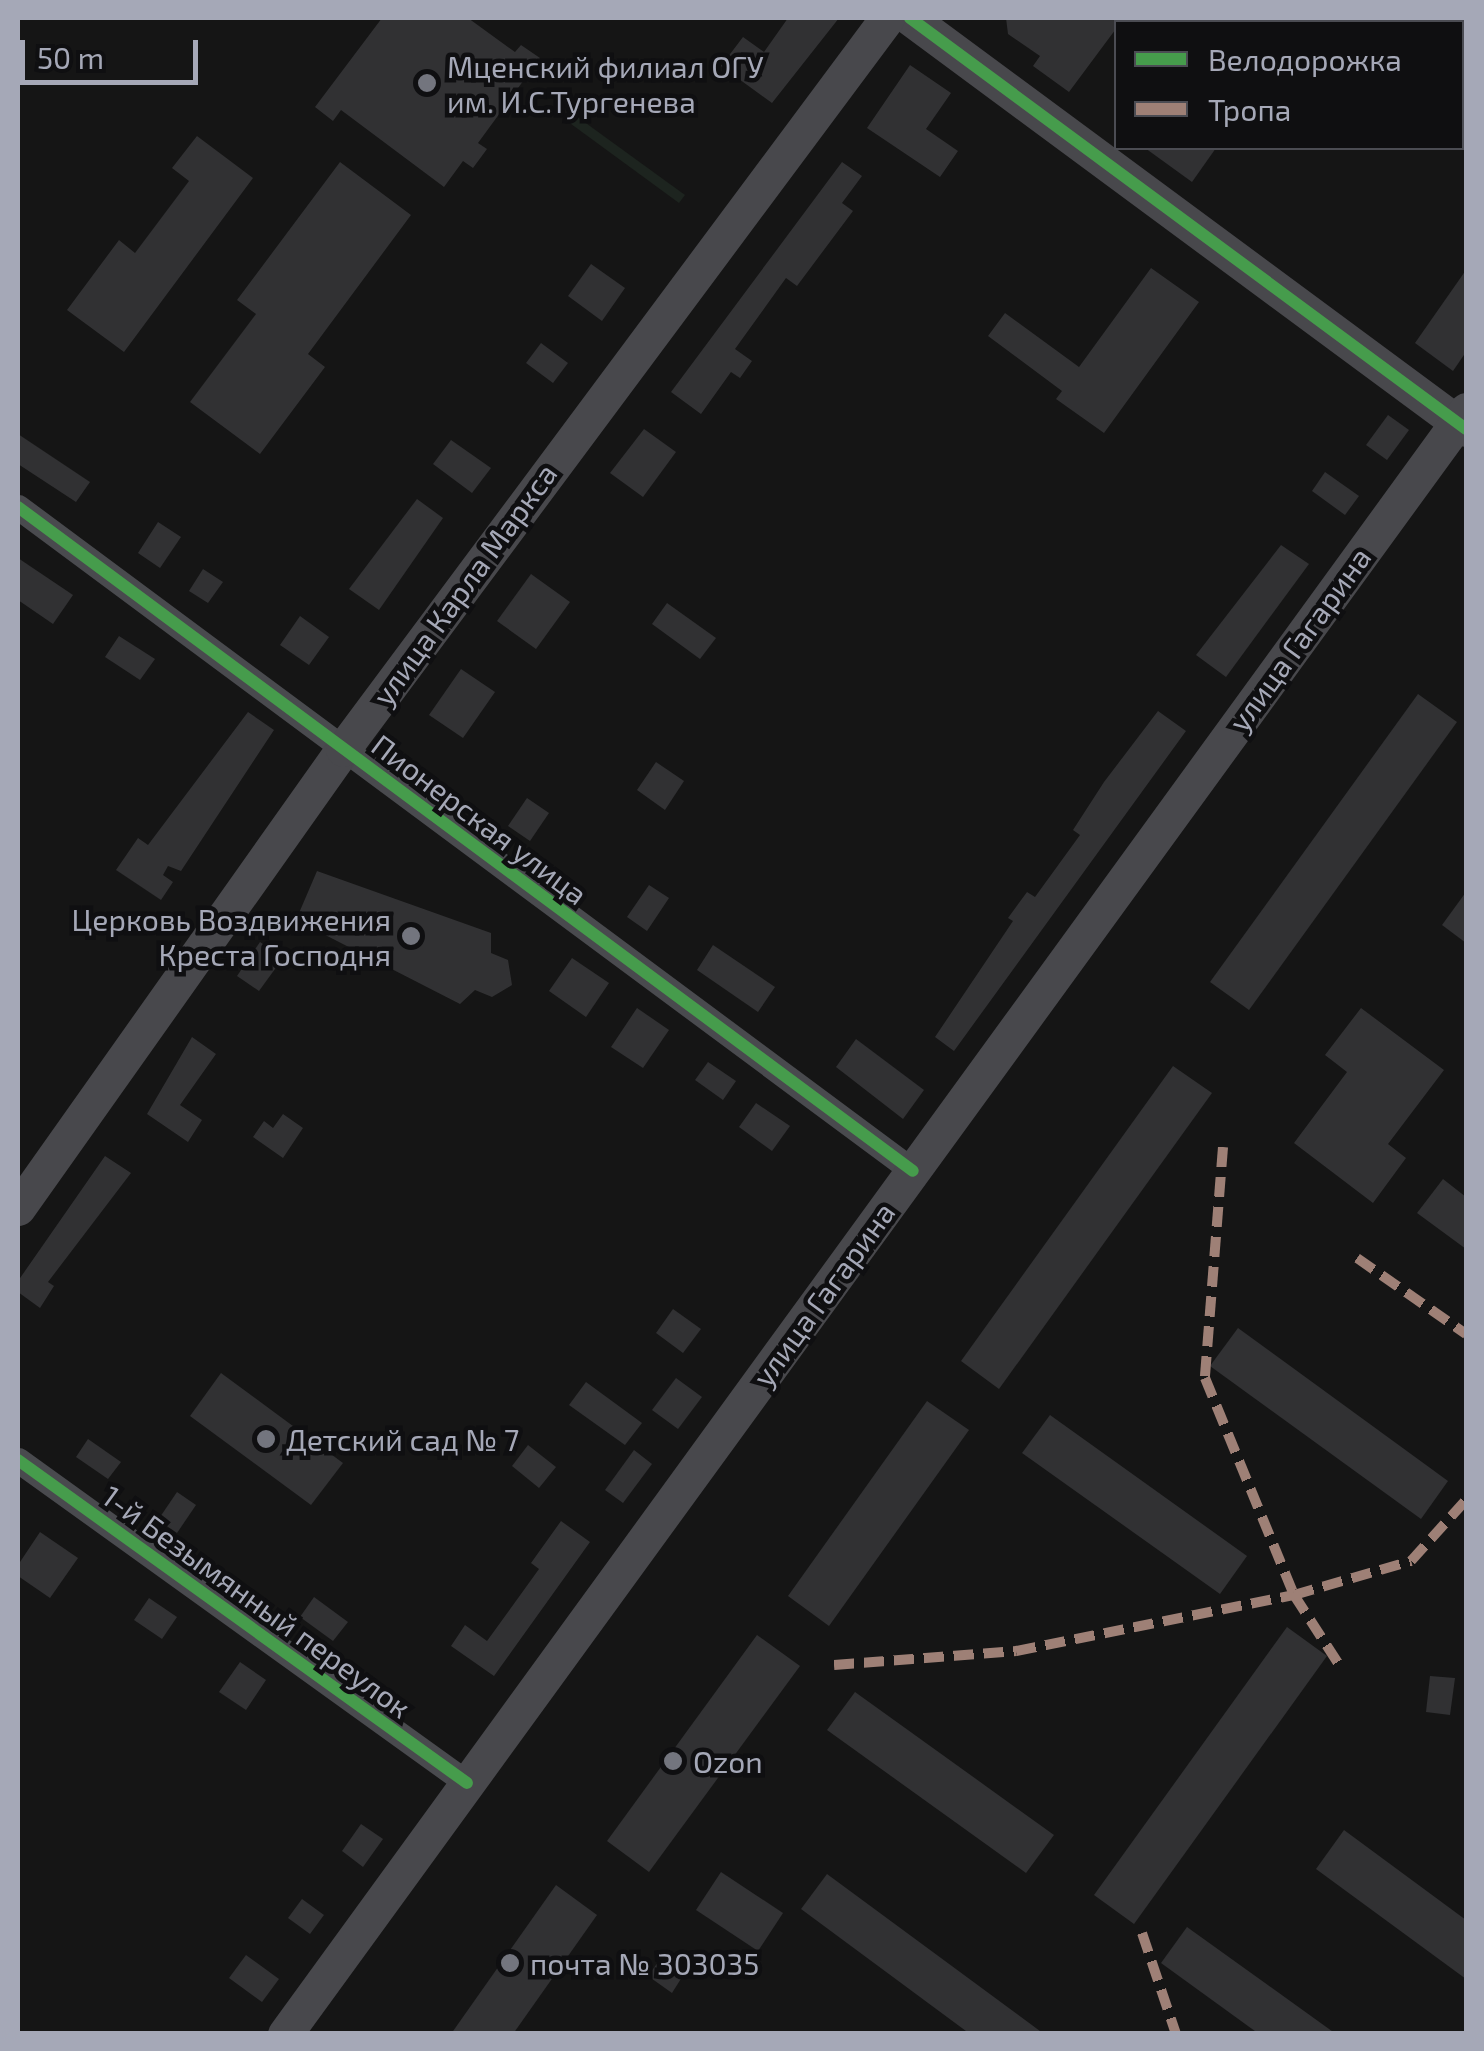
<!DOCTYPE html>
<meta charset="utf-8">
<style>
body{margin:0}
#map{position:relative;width:1484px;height:2051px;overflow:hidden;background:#151515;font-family:"Exo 2",sans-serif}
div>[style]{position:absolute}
.green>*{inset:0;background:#1d241f}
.building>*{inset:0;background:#313133}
.street>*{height:25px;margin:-12.5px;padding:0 12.5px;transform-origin:12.5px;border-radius:12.5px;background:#494a4e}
.secondary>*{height:35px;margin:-17.5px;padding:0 17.5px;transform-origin:17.5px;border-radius:17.5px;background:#48484c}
.quiet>*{height:10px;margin-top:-5px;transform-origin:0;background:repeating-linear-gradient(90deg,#9e8076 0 20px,transparent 0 30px)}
.cycleway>*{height:12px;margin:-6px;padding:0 6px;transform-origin:6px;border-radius:6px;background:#469c4c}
.dots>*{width:28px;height:28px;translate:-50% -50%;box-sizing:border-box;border:5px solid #0f0f11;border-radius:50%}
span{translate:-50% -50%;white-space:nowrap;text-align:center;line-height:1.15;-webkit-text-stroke:9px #0f0f11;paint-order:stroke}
.poi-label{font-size:30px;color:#a5a8b7}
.left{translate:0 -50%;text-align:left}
.right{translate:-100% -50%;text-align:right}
.street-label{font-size:30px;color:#a5a8b7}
.frame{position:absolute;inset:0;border:20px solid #a5a8b7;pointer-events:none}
.legend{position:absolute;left:1114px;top:20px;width:350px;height:130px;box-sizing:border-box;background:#0f0f11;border:2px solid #4b4c53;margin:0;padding:12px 18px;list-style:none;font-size:30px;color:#a5a8b7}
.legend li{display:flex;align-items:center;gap:20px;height:50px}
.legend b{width:50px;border:2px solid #4b4c53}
.scale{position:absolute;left:20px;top:40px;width:178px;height:45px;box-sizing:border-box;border:5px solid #a5a8b7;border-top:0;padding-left:12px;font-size:30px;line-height:35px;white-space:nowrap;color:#a5a8b7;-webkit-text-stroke:8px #0f0f11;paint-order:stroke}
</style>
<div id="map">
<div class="green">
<i style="clip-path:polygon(572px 113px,685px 195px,679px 203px,567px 121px)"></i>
</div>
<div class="building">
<i style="clip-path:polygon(382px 18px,468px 18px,515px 52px,521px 45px,540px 58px,478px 143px,487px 149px,473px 168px,463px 161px,444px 187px,341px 110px,333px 121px,315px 107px)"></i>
<i style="clip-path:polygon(788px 18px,839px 18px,772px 103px,721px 66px,743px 37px,764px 52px)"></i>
<i style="clip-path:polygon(1006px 18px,1124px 18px,1069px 92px,1033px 66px,1040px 56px,1008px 34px)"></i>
<i style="clip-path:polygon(910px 65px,951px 93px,926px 129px,958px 151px,940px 177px,867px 128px)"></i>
<i style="clip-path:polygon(197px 136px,253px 178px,124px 352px,67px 310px,119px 240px,135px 253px,189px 181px,172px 168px)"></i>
<i style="clip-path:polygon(1145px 148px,1216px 148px,1192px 182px)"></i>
<i style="clip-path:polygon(340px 162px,411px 215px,308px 354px,325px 367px,260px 454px,190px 402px,256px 314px,237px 300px)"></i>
<i style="clip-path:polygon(842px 162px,862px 176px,842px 203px,853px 211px,797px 286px,786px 278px,735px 349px,752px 361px,740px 378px,731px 372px,701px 414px,671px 392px)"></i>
<i style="clip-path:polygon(591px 264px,625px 288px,602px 321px,568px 296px)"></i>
<i style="clip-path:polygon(1151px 268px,1199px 302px,1104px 433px,1056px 399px,1062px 391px,988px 336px,1005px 313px,1079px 367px)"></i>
<i style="clip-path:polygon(1466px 270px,1466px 352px,1453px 371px,1415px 343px)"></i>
<i style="clip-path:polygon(541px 343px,568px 363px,553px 383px,526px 363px)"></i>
<i style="clip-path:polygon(1388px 415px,1409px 430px,1387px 460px,1366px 445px)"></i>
<i style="clip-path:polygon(644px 429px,676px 452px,643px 497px,610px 473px)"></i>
<i style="clip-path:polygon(18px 434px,90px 482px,76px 502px,18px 464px)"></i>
<i style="clip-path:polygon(451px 440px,491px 468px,472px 493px,433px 464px)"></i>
<i style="clip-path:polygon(1325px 472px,1359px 496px,1345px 515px,1312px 491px)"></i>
<i style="clip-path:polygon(417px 499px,443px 518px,379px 610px,349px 589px)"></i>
<i style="clip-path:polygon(158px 522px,181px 537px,160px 568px,138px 553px)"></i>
<i style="clip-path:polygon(1281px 545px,1309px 564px,1226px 677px,1196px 655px)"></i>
<i style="clip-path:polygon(18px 558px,73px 595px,53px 624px,18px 600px)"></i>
<i style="clip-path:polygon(203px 569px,223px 582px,208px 603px,189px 591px)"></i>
<i style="clip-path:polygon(531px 574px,570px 602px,536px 649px,497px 621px)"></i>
<i style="clip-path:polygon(667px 603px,716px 638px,700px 659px,652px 624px)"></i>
<i style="clip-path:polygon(300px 616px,329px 637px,309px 665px,280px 645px)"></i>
<i style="clip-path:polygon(119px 636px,155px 659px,140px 680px,105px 657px)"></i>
<i style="clip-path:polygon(461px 669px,495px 692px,463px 738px,429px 715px)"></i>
<i style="clip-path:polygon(1418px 694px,1457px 722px,1249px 1010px,1210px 982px)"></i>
<i style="clip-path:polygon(1158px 711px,1186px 731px,954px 1051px,935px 1037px,1013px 921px,1008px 918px,1027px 892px,1035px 897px,1080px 835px,1073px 830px,1104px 782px)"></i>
<i style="clip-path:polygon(248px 712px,274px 730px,181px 871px,168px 866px,163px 875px,173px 882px,161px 900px,116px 870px,138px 838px,148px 845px)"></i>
<i style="clip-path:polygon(656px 762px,684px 781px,665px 810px,637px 790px)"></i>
<i style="clip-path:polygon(527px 798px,549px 813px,530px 841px,508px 826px)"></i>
<i style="clip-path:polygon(317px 871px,491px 933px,491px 953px,508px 960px,512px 985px,492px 997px,475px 990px,460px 1004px,296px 920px)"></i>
<i style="clip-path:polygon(649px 885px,669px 898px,647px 931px,627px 917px)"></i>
<i style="clip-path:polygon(1466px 892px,1466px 943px,1442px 925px)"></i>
<i style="clip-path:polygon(260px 942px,283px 958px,259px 991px,237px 976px)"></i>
<i style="clip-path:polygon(713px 945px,775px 987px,758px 1012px,697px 970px)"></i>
<i style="clip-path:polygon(572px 958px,609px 983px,586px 1017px,549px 991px)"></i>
<i style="clip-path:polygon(637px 1008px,669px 1030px,643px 1068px,611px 1047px)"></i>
<i style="clip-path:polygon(1361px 1008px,1444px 1070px,1388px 1144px,1406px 1158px,1373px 1203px,1294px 1143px,1347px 1072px,1325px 1055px)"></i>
<i style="clip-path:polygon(192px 1037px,216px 1054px,180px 1105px,202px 1120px,188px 1142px,147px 1114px)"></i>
<i style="clip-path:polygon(856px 1039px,924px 1090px,903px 1119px,836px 1067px)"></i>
<i style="clip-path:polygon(708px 1062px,736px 1081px,723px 1100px,695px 1080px)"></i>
<i style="clip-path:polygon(1173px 1066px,1212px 1093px,999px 1389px,961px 1361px)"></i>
<i style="clip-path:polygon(756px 1103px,790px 1126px,772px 1151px,739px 1127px)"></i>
<i style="clip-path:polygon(283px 1114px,303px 1128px,283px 1158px,253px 1137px,264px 1121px,273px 1128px)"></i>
<i style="clip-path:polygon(105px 1156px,131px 1173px,48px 1282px,54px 1286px,40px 1308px,18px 1292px,18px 1281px)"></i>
<i style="clip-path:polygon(1443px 1179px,1466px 1197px,1466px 1249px,1417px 1213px)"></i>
<i style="clip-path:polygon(673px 1309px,701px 1329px,683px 1353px,656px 1333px)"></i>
<i style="clip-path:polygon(1238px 1328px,1448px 1481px,1421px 1519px,1210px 1366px)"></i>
<i style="clip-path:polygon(221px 1373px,343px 1463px,311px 1505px,190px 1416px)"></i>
<i style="clip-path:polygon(676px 1378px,702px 1397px,678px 1429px,652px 1410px)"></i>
<i style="clip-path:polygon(586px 1382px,642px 1423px,625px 1445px,569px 1405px)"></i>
<i style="clip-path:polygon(927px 1401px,969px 1430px,829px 1626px,788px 1596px)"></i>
<i style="clip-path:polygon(1050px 1415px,1247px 1556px,1220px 1594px,1022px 1453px)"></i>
<i style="clip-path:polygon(88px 1439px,121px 1462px,108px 1479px,76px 1457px)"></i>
<i style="clip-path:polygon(528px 1445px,556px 1467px,539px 1488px,512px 1466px)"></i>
<i style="clip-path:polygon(634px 1450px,652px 1464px,623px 1503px,605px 1490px)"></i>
<i style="clip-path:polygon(177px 1492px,196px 1505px,177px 1533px,158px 1520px)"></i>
<i style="clip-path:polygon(561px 1521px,590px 1542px,494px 1676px,451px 1646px,465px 1625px,487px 1641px,539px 1569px,531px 1563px)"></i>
<i style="clip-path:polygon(40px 1532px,78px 1558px,50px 1598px,18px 1576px,18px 1565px)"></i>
<i style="clip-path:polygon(314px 1597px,348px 1622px,333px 1641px,300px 1617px)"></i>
<i style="clip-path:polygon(149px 1598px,177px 1617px,162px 1639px,134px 1620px)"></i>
<i style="clip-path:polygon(1287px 1627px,1327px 1656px,1134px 1924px,1094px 1895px)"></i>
<i style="clip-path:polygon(757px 1635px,800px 1666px,649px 1872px,607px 1841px)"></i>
<i style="clip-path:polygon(240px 1662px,266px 1680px,246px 1710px,219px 1692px)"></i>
<i style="clip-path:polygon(1430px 1676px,1455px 1678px,1450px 1715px,1426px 1712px)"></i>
<i style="clip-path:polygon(855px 1692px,1054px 1835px,1026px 1873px,827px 1730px)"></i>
<i style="clip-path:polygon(361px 1824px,383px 1839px,363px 1867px,342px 1851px)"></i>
<i style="clip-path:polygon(1344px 1830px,1466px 1920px,1466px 1979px,1316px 1869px)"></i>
<i style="clip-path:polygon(721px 1872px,783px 1913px,758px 1951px,696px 1910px)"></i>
<i style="clip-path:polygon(827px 1874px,1044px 2034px,970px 2034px,801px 1909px)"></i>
<i style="clip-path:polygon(556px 1885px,597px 1915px,513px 2034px,451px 2034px)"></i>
<i style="clip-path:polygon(302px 1899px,324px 1915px,310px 1934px,288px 1918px)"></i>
<i style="clip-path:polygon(1187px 1927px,1336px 2034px,1259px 2034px,1161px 1963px)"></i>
<i style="clip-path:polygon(246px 1955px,279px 1979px,262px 2002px,229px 1978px)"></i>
<i style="clip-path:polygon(661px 1958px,684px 1974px,672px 1993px,648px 1976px)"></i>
</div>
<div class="street">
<i style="left:18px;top:507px;width:1114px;rotate:36.57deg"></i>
<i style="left:18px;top:1460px;width:553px;rotate:35.73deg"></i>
</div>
<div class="secondary">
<i style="left:910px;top:18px;width:691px;rotate:36.47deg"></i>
<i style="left:18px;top:1208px;width:562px;rotate:-54.7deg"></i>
<i style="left:343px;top:749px;width:911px;rotate:-53.34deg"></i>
<i style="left:285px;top:2034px;width:2008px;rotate:-53.97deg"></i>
</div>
<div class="quiet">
<i style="left:1223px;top:1147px;width:232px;rotate:94.5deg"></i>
<i style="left:1205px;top:1378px;width:235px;rotate:67.7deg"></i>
<i style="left:1294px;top:1595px;width:81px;rotate:57.1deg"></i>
<i style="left:1357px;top:1258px;width:133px;rotate:34.9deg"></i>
<i style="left:834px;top:1665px;width:183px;rotate:-4.4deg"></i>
<i style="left:1016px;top:1651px;width:284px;rotate:-11.4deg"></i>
<i style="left:1294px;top:1595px;width:122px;rotate:-16.2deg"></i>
<i style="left:1411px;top:1561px;width:82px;rotate:-48deg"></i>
<i style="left:1142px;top:1933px;width:107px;rotate:71.4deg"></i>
</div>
<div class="cycleway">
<i style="left:910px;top:18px;width:691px;rotate:36.47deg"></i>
<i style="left:18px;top:507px;width:1114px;rotate:36.57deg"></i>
<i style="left:18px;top:1460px;width:553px;rotate:35.73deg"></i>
</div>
<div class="dots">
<i style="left:427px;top:83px;background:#73757e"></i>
<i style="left:411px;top:936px;background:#73757e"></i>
<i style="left:266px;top:1439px;background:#73757e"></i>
<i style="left:673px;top:1761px;background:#73757e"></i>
<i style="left:510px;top:1963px;background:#73757e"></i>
</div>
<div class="poi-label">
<span class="left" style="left:447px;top:83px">Мценский филиал ОГУ<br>им. И.С.Тургенева</span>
<span class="right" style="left:391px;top:936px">Церковь Воздвижения<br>Креста Господня</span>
<span class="left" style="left:286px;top:1439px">Детский сад № 7</span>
<span class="left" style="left:693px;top:1761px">Ozon</span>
<span class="left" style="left:530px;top:1963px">почта № 303035</span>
</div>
<div class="street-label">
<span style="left:464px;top:584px;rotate:-54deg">улица Карла Маркса</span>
<span style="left:1299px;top:639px;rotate:-54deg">улица Гагарина</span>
<span style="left:480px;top:819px;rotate:37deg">Пионерская улица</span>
<span style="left:823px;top:1294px;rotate:-54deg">улица Гагарина</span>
<span style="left:257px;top:1601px;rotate:36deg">1-й Безымянный переулок</span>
</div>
<div class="frame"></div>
<ul class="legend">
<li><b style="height:12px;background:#469c4c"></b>Велодорожка</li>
<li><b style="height:12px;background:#9e8076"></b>Тропа</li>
</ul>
<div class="scale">50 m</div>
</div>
